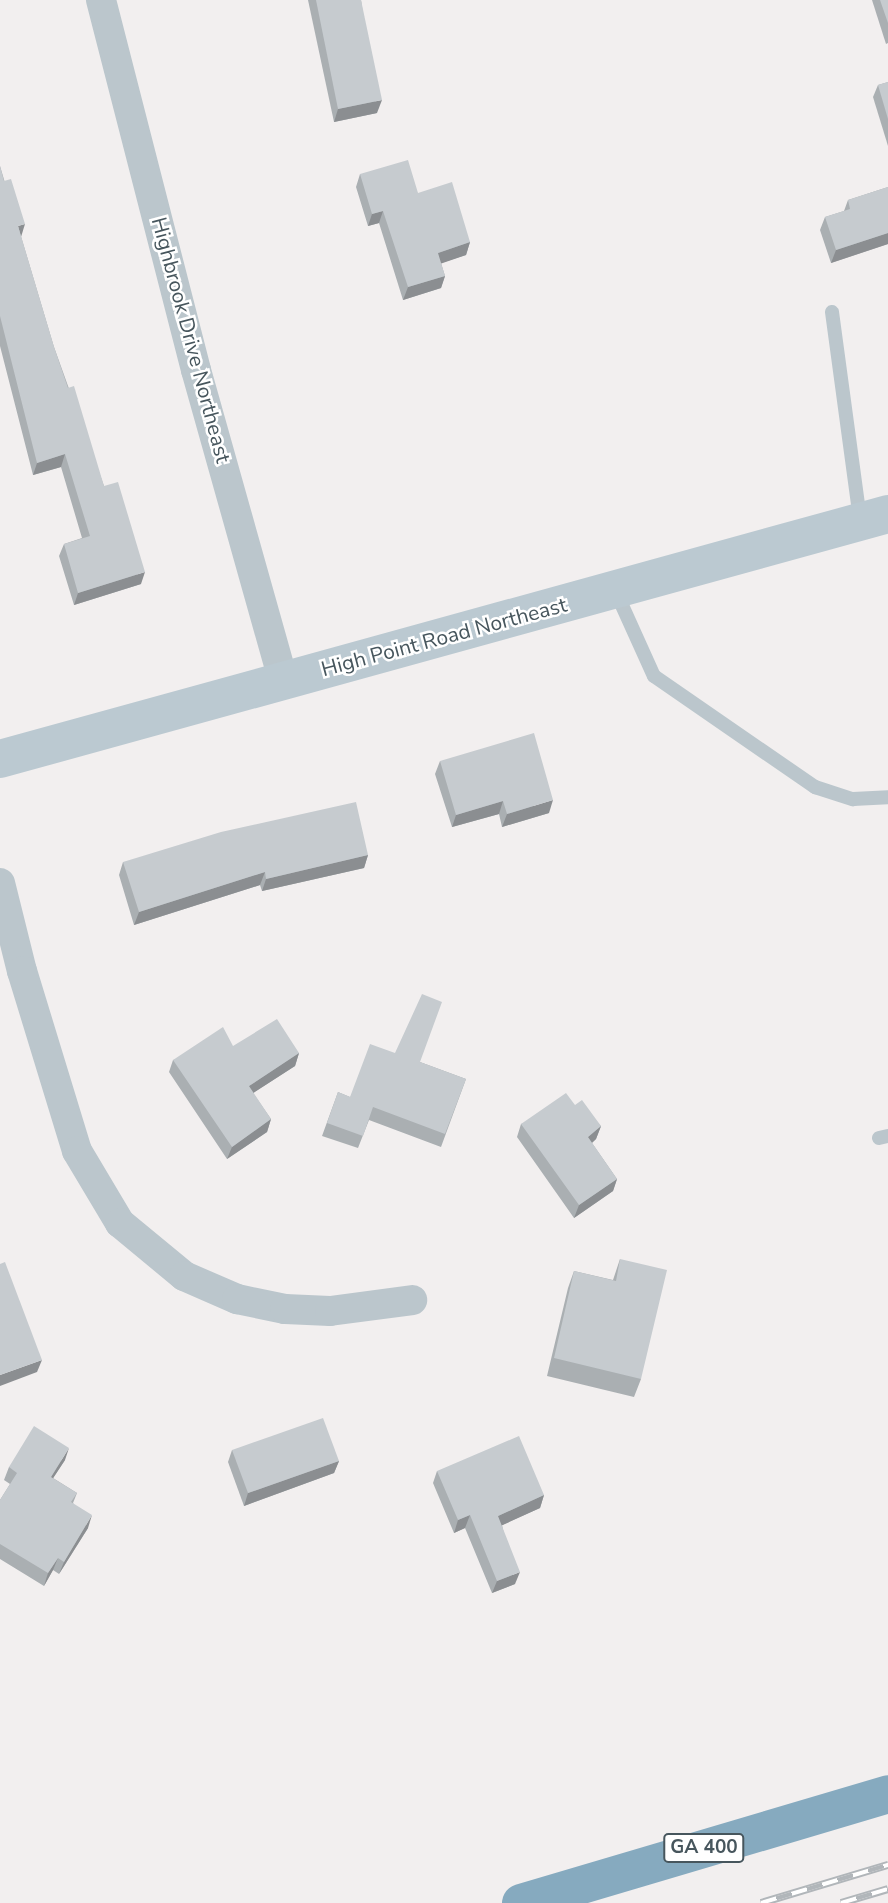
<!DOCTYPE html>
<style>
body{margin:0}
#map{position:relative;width:888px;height:1903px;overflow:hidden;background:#f2efef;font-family:"Nunito Sans",sans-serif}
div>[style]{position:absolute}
.lane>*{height:14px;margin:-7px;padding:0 7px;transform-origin:7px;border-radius:7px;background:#bbc6cc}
.street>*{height:30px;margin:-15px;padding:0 15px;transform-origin:15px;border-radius:15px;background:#bbc6cc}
.secondary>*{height:38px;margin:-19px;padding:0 19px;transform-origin:19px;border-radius:19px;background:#bbc9d1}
.highway>*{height:38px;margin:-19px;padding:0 19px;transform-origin:19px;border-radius:19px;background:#86aabf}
.rail>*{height:8px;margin-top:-4px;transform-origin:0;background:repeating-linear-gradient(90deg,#fff 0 16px,#b1b6ba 0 32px);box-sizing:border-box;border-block:2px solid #b1b6ba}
.wall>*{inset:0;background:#aaafb2}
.shaded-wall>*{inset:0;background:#8b8e91}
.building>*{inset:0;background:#c6cbcf}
span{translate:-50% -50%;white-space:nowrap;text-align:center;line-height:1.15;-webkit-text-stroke:5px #fff;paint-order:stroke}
.shield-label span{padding:2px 5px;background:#fff;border:2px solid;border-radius:5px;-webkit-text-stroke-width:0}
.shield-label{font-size:19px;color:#47565d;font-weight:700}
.street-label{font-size:21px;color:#47565d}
</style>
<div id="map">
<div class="lane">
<i style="left:832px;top:312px;width:210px;rotate:82.3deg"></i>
<i style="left:616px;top:592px;width:92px;rotate:65.7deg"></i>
<i style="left:654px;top:676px;width:196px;rotate:34.6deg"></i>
<i style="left:815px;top:787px;width:40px;rotate:18deg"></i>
<i style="left:853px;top:799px;width:35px;rotate:-3deg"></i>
<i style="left:879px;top:1138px;width:9px;rotate:-13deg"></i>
</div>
<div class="street">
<i style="left:101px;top:0;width:382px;rotate:75.6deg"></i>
<i style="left:196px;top:370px;width:321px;rotate:74.3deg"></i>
<i style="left:0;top:883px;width:91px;rotate:76deg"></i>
<i style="left:22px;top:971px;width:188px;rotate:73deg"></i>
<i style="left:77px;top:1151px;width:84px;rotate:59.2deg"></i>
<i style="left:120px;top:1223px;width:83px;rotate:39.6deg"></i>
<i style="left:184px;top:1276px;width:58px;rotate:23.5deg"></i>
<i style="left:237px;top:1299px;width:49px;rotate:11.8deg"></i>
<i style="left:285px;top:1309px;width:45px;rotate:2.5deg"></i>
<i style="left:330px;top:1311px;width:83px;rotate:-7.6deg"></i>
</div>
<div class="secondary">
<i style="left:0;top:759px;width:921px;rotate:-15.42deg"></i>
</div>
<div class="highway">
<i style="left:521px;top:1903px;width:383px;rotate:-16.5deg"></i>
</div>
<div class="rail">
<i style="left:761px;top:1903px;width:133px;rotate:-16.7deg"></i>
<i style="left:841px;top:1903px;width:49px;rotate:-16.6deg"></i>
</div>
<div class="wall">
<i style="clip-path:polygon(308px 0,361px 0,377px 113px,334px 122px)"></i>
<i style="clip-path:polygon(872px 0,888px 0,888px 43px,886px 44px)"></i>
<i style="clip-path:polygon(888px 82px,888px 146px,873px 97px,878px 85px)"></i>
<i style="clip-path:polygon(0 166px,54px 347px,104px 486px,141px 584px,74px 605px,59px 556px,64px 544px,82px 538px,61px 467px,33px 475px,0 346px)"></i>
<i style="clip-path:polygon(360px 174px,418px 193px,470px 242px,466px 255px,441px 263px,445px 276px,441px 288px,403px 300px,379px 223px,368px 226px,356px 187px)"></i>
<i style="clip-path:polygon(888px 187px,888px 244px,831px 263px,820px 230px,825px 217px,844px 211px,848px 200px)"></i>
<i style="clip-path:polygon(440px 761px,549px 813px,502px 827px,499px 814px,452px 827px,435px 774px)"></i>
<i style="clip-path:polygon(368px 855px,364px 868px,262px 891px,260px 885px,134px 925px,119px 875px,123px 862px)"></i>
<i style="clip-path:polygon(233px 1046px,299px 1053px,295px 1066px,253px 1093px,271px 1119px,267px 1132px,227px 1159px,169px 1072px,173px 1060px)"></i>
<i style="clip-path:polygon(420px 1062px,466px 1079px,441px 1147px,369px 1120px,358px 1148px,322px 1136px,338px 1092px,350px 1097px)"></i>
<i style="clip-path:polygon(575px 1105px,601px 1126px,596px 1139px,592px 1143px,617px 1179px,613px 1191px,574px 1218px,517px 1137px,521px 1124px)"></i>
<i style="clip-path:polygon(620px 1259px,641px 1379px,634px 1397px,547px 1376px,568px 1288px,574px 1271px,613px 1280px)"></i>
<i style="clip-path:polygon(232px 1450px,339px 1461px,334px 1473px,244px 1506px,228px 1462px)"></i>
<i style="clip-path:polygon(65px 1460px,53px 1478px,77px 1493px,73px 1503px,88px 1528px,59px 1574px,53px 1570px,44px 1586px,0 1559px,0 1500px,10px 1484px,4px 1480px,9px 1467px)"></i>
<i style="clip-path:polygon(437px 1471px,544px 1495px,540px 1508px,502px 1525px,515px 1584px,492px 1593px,465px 1528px,454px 1533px,433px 1483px)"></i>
</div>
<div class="shaded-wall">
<i style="clip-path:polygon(382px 100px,377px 113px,334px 122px,338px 109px)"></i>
<i style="clip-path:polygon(383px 211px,379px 223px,368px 226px,372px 214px)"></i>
<i style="clip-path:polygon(25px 224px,21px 237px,18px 226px)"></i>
<i style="clip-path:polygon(888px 233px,888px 244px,831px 263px,836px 250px)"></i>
<i style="clip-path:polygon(470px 242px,466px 255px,434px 266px,438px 253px)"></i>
<i style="clip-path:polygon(445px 276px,441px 288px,403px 300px,408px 287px)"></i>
<i style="clip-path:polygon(65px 454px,61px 467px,33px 475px,37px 463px)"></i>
<i style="clip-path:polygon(145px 572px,141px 584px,74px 605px,78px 593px)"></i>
<i style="clip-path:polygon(553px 800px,549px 813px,502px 827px,507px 814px)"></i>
<i style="clip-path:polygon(503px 801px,499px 814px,452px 827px,456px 815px)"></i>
<i style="clip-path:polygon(368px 855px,364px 868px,262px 891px,266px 879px)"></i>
<i style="clip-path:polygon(265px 872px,260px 885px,134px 925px,139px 912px)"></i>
<i style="clip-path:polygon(299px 1053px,295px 1066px,244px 1099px,249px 1086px)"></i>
<i style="clip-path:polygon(271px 1119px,267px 1132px,227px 1159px,232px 1147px)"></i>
<i style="clip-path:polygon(601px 1126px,596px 1139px,584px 1150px,588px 1137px)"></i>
<i style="clip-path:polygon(617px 1179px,613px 1191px,574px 1218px,579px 1205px)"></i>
<i style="clip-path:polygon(42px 1360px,37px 1372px,0 1386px,0 1375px)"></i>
<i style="clip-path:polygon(69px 1448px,65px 1460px,46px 1489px,51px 1477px)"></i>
<i style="clip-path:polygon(339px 1461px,334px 1473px,244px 1506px,248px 1493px)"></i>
<i style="clip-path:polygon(544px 1495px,540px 1508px,494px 1529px,498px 1516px)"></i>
<i style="clip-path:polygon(92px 1515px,88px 1528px,59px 1574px,64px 1562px)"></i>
<i style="clip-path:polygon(470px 1515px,465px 1528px,454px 1533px,458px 1520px)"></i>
<i style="clip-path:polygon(58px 1558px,53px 1570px,44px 1586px,48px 1573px)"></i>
<i style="clip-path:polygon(520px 1572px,515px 1584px,492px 1593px,497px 1581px)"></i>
</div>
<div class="building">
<i style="clip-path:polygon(316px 0,361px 0,382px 100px,338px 109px)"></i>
<i style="clip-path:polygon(880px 0,888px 0,888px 23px)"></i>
<i style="clip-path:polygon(888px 82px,888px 119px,878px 85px)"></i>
<i style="clip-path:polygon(408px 160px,418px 193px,452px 182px,470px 242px,438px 253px,445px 276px,408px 287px,383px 211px,372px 214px,360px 174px)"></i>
<i style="clip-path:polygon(0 166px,4px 181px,11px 179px,25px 224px,18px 226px,54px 347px,68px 388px,74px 386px,104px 486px,118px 482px,145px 572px,78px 593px,64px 544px,90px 536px,65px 454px,37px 463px,0 316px)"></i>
<i style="clip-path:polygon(888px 187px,888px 233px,836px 250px,825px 217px,850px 209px,848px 200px)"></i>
<i style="clip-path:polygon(534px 733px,553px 800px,507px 814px,503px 801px,456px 815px,440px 761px)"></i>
<i style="clip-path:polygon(356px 802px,368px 855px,266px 879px,265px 872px,139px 912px,123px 862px,221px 832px)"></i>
<i style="clip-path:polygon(422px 994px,442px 1002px,420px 1062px,466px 1079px,445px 1134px,373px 1107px,363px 1136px,327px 1123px,338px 1092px,350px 1097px,370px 1044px,395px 1053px)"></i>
<i style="clip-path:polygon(277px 1019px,299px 1053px,249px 1086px,271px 1119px,232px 1147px,173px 1060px,223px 1027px,233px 1046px)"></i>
<i style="clip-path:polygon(566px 1093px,575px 1105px,582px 1100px,601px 1126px,588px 1137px,617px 1179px,579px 1205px,521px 1124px)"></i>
<i style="clip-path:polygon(620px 1259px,667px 1270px,641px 1379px,554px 1358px,574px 1271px,616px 1281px)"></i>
<i style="clip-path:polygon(5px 1262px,42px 1360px,0 1375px,0 1264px)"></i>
<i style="clip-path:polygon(323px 1418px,339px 1461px,248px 1493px,232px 1450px)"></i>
<i style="clip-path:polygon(34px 1426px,69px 1448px,51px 1477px,77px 1493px,71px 1502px,92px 1515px,64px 1562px,58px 1558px,48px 1573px,0 1544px,0 1500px,17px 1473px,9px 1467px)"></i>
<i style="clip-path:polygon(519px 1436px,544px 1495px,498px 1516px,520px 1572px,497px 1581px,470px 1515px,458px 1520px,437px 1471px)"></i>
</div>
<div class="shield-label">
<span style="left:704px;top:1848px">GA 400</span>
</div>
<div class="street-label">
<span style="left:191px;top:340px;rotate:75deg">Highbrook Drive Northeast</span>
<span style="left:444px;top:637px;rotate:-15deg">High Point Road Northeast</span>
</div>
</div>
